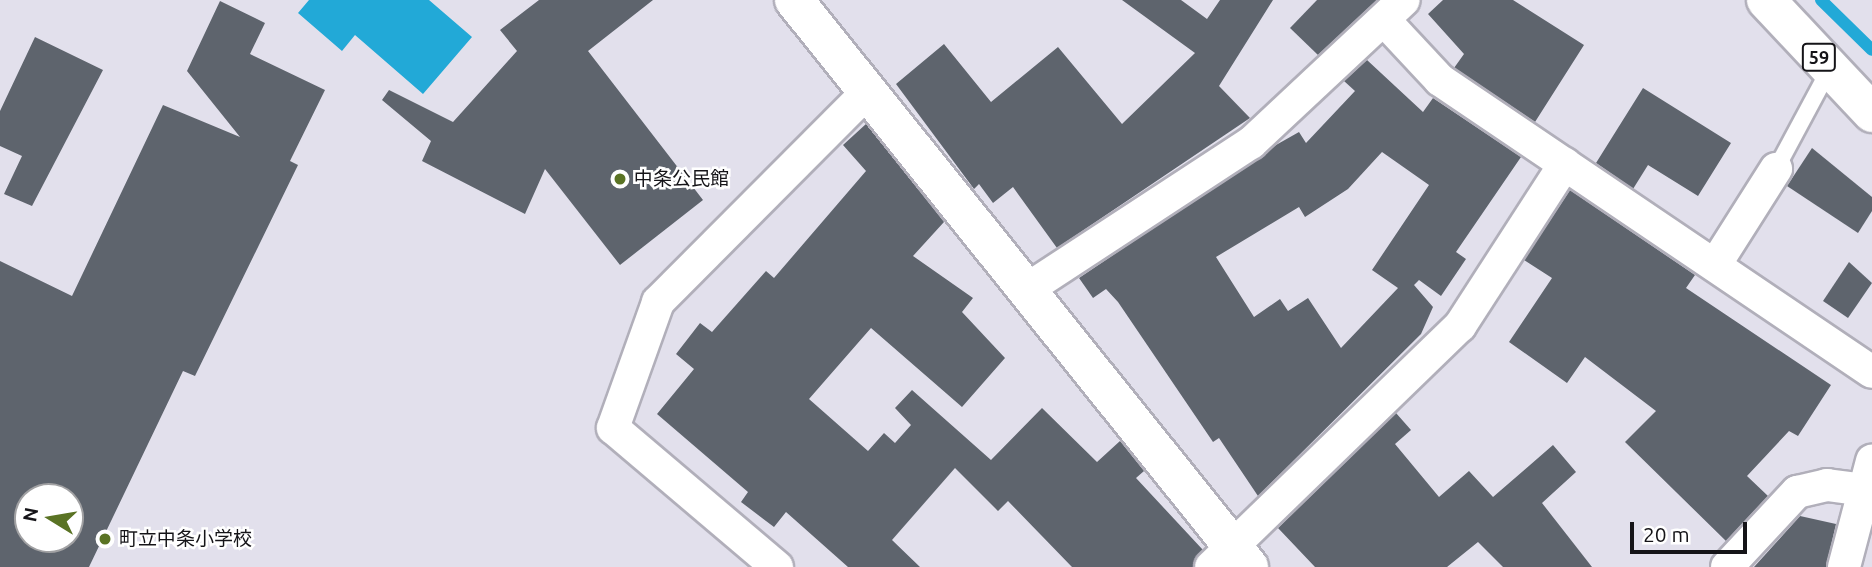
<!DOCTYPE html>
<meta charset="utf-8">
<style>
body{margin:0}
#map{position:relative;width:1872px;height:567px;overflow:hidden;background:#e2e0ec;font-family:Ubuntu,"Noto Sans JP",sans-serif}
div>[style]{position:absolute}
.water>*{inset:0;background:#22a9d7}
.stream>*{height:12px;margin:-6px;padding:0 6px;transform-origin:6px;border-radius:6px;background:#22a9d7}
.building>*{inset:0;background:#5e646d}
.roads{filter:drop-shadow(2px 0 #b1afba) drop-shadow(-2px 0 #b1afba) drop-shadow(0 2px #b1afba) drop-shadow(0 -2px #b1afba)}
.lane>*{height:16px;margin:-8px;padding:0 8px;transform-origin:8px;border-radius:8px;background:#fff}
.street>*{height:32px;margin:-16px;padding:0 16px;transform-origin:16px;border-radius:16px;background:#fff}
.secondary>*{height:38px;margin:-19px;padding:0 19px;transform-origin:19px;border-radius:19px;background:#fff}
.primary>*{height:38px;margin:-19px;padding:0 19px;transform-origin:19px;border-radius:19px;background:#fff}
.dots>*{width:19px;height:19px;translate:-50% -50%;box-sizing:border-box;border:4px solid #fff;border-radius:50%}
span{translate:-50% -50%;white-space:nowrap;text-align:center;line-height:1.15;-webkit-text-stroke:5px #fff;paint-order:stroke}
.shield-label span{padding:2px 5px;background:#fff;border:2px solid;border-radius:5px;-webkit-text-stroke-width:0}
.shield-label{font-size:18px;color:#151418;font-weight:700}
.poi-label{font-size:19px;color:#151418}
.left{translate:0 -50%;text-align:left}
.north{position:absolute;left:14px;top:483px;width:70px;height:70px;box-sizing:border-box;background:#fff;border:2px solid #a1a1a3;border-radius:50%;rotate:281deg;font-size:19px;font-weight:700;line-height:28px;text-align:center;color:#151418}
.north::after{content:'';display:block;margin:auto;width:24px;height:32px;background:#5a7324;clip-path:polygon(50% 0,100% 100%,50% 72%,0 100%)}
.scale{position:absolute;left:1630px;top:522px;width:117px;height:32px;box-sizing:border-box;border:4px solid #151418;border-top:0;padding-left:9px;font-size:21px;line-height:24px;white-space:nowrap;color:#151418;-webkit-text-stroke:5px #fff;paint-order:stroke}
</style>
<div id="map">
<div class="water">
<i style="clip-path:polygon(309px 0,429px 0,472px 37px,423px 94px,355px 35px,342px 51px,298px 13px)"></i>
</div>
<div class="stream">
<i style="left:1821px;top:0;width:71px;rotate:44.4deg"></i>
</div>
<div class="building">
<i style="clip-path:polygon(539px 0,653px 0,588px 51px,703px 200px,620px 265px,545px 169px,525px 214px,422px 161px,431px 141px,382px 100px,389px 90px,453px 122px,517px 51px,500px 30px)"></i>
<i style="clip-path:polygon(1122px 0,1181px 0,1207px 19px,1220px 0,1273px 0,1219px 86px,1250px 118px,1057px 248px,1013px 187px,993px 203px,979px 184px,974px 189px,896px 84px,944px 44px,991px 102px,1058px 47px,1122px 124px,1195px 53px)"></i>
<i style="clip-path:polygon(1317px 0,1377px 0,1318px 55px,1290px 28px)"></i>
<i style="clip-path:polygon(1443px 0,1513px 0,1584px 45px,1535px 122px,1454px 68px,1464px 54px,1428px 14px)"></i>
<i style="clip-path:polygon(evenodd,220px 1px,265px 23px,250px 54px,325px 90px,290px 161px,298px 165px,195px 376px,183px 371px,89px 567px,0 567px,0 261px,72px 296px,163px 105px,240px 137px,187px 71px,220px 1px,28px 497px,70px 497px,70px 539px,28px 539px,28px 497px)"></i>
<i style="clip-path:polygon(35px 37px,103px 70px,32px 206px,4px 194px,22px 156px,0 146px,0 111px)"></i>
<i style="clip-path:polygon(evenodd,1367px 60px,1423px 112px,1433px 98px,1521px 157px,1456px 252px,1466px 259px,1441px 296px,1419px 280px,1414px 285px,1433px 307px,1421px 334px,1258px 496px,1219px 438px,1213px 442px,1118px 302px,1106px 289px,1093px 298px,1079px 278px,1276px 145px,1299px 132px,1306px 143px,1355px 91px,1344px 81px,1367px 60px,1382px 152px,1429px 185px,1372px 270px,1398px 288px,1341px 348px,1308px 298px,1288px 311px,1280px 299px,1254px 317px,1216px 257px,1299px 207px,1305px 217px,1348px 189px,1382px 152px)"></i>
<i style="clip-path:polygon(1643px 88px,1731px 143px,1698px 196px,1648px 165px,1633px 189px,1596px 163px)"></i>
<i style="clip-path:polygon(866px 124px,944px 222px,913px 256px,973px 298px,962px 312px,1005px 358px,962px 407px,871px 328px,809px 399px,868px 451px,884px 433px,895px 443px,911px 425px,895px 408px,912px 390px,991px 460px,1042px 408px,1097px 462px,1120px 441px,1144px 471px,1136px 478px,1203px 550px,1193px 567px,1072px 567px,1008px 501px,998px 511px,955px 468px,892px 540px,920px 567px,848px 567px,786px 512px,774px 527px,741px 502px,748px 492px,657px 414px,694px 369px,676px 354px,700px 323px,712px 332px,766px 271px,774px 278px,866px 171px,843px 145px)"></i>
<i style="clip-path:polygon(1812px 148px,1872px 197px,1872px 211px,1858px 233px,1787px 186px)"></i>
<i style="clip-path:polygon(1570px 190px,1695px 275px,1686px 288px,1831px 385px,1798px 436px,1789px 431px,1747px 476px,1768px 496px,1726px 541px,1625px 442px,1656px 411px,1585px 357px,1567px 383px,1509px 342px,1552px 278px,1524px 260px)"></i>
<i style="clip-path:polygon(1849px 262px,1872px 283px,1848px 318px,1823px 301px)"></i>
<i style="clip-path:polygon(1396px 413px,1411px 430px,1395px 444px,1439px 497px,1469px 471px,1493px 497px,1553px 445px,1576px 472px,1542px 503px,1592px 567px,1503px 567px,1478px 542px,1447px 567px,1315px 567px,1278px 528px)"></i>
<i style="clip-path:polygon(1800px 516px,1836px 524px,1826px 567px,1754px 567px)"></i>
</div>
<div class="roads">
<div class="lane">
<i style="left:1776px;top:169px;width:112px;rotate:-61.8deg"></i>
</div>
<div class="street">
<i style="left:1384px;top:20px;width:82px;rotate:47deg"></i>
<i style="left:1440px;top:80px;width:521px;rotate:34.06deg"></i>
<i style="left:1715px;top:265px;width:114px;rotate:-57.6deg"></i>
<i style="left:1026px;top:290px;width:269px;rotate:-33.2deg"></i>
<i style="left:1251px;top:143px;width:209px;rotate:-43.1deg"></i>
<i style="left:777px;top:567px;width:215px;rotate:-139.7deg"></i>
<i style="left:613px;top:428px;width:134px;rotate:-70.3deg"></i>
<i style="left:658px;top:302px;width:296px;rotate:-45.1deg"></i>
<i style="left:1211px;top:567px;width:347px;rotate:-44.1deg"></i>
<i style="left:1460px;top:326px;width:193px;rotate:-57.1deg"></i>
<i style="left:1727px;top:567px;width:103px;rotate:-47deg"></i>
<i style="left:1797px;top:492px;width:31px;rotate:-13deg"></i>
<i style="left:1827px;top:485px;width:45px;rotate:7.6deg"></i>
<i style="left:1844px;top:567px;width:110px;rotate:-75.2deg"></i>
</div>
<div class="secondary">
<i style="left:794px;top:0;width:727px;rotate:51.25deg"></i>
</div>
<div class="primary">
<i style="left:1766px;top:0;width:155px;rotate:46.8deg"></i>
</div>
</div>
<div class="dots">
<i style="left:620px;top:179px;background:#5a7324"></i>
<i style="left:105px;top:539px;background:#5a7324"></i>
</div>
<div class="shield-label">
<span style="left:1819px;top:57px">59</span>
</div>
<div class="poi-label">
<span class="left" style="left:634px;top:179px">中条公民館</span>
<span class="left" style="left:119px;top:539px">町立中条小学校</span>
</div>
<div class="north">N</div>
<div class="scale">20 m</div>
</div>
